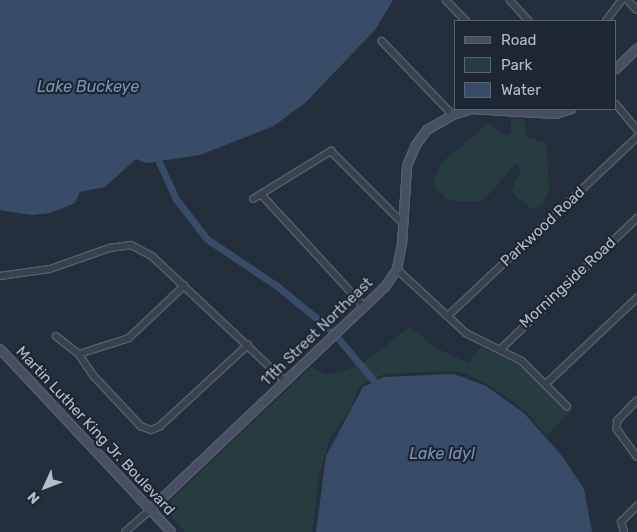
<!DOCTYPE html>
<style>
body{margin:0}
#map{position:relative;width:637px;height:532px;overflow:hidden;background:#242f3e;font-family:Rubik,sans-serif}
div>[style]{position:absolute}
.green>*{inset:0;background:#263c3f}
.water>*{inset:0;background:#394c67}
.canal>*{height:7px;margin:-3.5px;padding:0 3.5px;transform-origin:3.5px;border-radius:3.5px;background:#394c67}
.roads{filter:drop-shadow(1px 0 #565f6c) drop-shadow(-1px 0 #565f6c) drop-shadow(0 1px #565f6c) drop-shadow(0 -1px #565f6c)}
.street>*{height:5.5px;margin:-2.75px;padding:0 2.75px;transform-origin:2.75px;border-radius:2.75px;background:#38414e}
.secondary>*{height:8px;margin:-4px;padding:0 4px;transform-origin:4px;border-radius:4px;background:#465061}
span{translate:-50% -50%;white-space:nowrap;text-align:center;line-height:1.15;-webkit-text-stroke:4.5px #1d2633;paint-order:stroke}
.street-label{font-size:15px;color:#b4bcc9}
.water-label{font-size:16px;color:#7c92b1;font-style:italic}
.legend{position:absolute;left:454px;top:20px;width:162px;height:90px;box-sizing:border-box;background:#1d2633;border:1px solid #59626f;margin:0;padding:6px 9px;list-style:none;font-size:15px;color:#b4bcc9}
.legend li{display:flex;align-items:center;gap:10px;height:25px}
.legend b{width:25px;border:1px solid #59626f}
.north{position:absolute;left:20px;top:462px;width:50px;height:50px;-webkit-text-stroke:4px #1d2633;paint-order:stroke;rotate:227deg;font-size:14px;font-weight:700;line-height:20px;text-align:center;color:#b4bcc9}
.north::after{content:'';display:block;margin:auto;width:18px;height:22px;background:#b4bcc9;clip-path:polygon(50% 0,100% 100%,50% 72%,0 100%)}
</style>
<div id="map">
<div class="green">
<i style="clip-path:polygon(515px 115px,524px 118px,527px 137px,544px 142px,547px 148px,549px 192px,542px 205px,532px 209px,515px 196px,512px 190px,521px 170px,516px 163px,483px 201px,458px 202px,446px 199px,436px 188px,434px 179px,441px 163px,485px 126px,491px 124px,504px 135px,511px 133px,511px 118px)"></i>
<i style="clip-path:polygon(410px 326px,434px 347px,468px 363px,481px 347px,523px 367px,572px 410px,547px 435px,526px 411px,488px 384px,467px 374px,454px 371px,384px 374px,360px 385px,350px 409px,329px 441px,319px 477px,312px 532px,185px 532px,169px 513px,172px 499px,311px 367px,328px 375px,361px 365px)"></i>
</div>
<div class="water">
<i style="clip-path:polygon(0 0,393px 0,375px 30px,306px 102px,274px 126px,200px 155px,146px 163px,136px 159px,105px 187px,80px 192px,75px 203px,50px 213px,32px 215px,0 210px)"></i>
<i style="clip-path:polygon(454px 374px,486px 386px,524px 413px,562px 456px,584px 489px,592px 532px,316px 532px,326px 456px,363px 387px,384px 377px)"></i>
</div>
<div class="canal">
<i style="left:159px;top:162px;width:41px;rotate:65.3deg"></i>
<i style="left:176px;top:199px;width:51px;rotate:52.2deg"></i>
<i style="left:207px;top:239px;width:84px;rotate:33.9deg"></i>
<i style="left:277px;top:286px;width:71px;rotate:39.3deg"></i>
<i style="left:332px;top:331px;width:65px;rotate:50deg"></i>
</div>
<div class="roads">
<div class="street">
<i style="left:446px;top:0;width:29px;rotate:46deg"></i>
<i style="left:510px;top:0;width:28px;rotate:48deg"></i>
<i style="left:628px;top:0;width:13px;rotate:48deg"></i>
<i style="left:606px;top:21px;width:26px;rotate:-53deg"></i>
<i style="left:382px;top:41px;width:103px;rotate:46.2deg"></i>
<i style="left:616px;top:104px;width:33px;rotate:50deg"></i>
<i style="left:262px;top:195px;width:152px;rotate:47.4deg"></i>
<i style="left:253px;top:199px;width:92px;rotate:-31.6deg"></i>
<i style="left:331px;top:151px;width:102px;rotate:45deg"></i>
<i style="left:397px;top:269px;width:94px;rotate:42.8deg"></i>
<i style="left:466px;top:333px;width:63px;rotate:26.6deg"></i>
<i style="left:522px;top:361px;width:64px;rotate:45deg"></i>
<i style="left:0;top:276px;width:50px;rotate:-8deg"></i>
<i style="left:50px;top:269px;width:64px;rotate:-19.3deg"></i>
<i style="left:110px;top:248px;width:21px;rotate:-8deg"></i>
<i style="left:131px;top:245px;width:24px;rotate:28deg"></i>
<i style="left:152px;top:256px;width:184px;rotate:43.2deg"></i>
<i style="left:448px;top:316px;width:260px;rotate:-43.4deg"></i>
<i style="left:56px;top:336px;width:29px;rotate:38deg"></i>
<i style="left:79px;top:354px;width:27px;rotate:56deg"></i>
<i style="left:94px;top:376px;width:69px;rotate:46.8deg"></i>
<i style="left:141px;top:426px;width:11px;rotate:22deg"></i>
<i style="left:151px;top:430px;width:9px;rotate:-21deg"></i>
<i style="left:159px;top:427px;width:121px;rotate:-42.7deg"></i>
<i style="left:501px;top:349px;width:189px;rotate:-43.9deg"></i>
<i style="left:79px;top:354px;width:52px;rotate:-17.7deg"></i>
<i style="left:129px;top:338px;width:76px;rotate:-43.4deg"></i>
<i style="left:546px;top:384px;width:125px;rotate:-43.4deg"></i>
<i style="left:637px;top:401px;width:28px;rotate:134deg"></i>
<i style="left:618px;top:421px;width:8px;rotate:97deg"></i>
<i style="left:617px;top:429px;width:34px;rotate:54deg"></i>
<i style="left:125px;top:532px;width:33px;rotate:-41deg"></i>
<i style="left:624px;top:532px;width:10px;rotate:-107deg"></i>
<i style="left:621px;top:522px;width:23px;rotate:-45deg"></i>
</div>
<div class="secondary">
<i style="left:616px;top:69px;width:29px;rotate:-44deg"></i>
<i style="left:0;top:349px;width:250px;rotate:46.9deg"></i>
<i style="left:150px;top:510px;width:324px;rotate:-43.5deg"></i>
<i style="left:385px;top:287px;width:22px;rotate:-56deg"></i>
<i style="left:397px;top:269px;width:25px;rotate:-79deg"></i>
<i style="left:402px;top:244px;width:78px;rotate:-86.3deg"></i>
<i style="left:407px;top:166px;width:23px;rotate:-67deg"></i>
<i style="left:416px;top:145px;width:19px;rotate:-54deg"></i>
<i style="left:427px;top:130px;width:30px;rotate:-30deg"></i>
<i style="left:453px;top:115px;width:19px;rotate:-18deg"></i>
<i style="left:471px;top:109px;width:85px;rotate:3.4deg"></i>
<i style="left:556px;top:114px;width:16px;rotate:-18deg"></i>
</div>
</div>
<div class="street-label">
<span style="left:543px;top:227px;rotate:-43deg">Parkwood Road</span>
<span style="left:568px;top:283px;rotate:-43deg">Morningside Road</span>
<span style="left:317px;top:332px;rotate:-44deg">11th Street Northeast</span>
<span style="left:95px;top:431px;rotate:47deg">Martin Luther King Jr. Boulevard</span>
</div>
<div class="water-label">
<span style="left:88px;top:87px">Lake Buckeye</span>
<span style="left:442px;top:454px">Lake Idyl</span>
</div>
<ul class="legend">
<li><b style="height:6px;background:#465061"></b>Road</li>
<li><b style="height:14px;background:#263c3f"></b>Park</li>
<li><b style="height:14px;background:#394c67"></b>Water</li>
</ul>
<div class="north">N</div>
</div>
